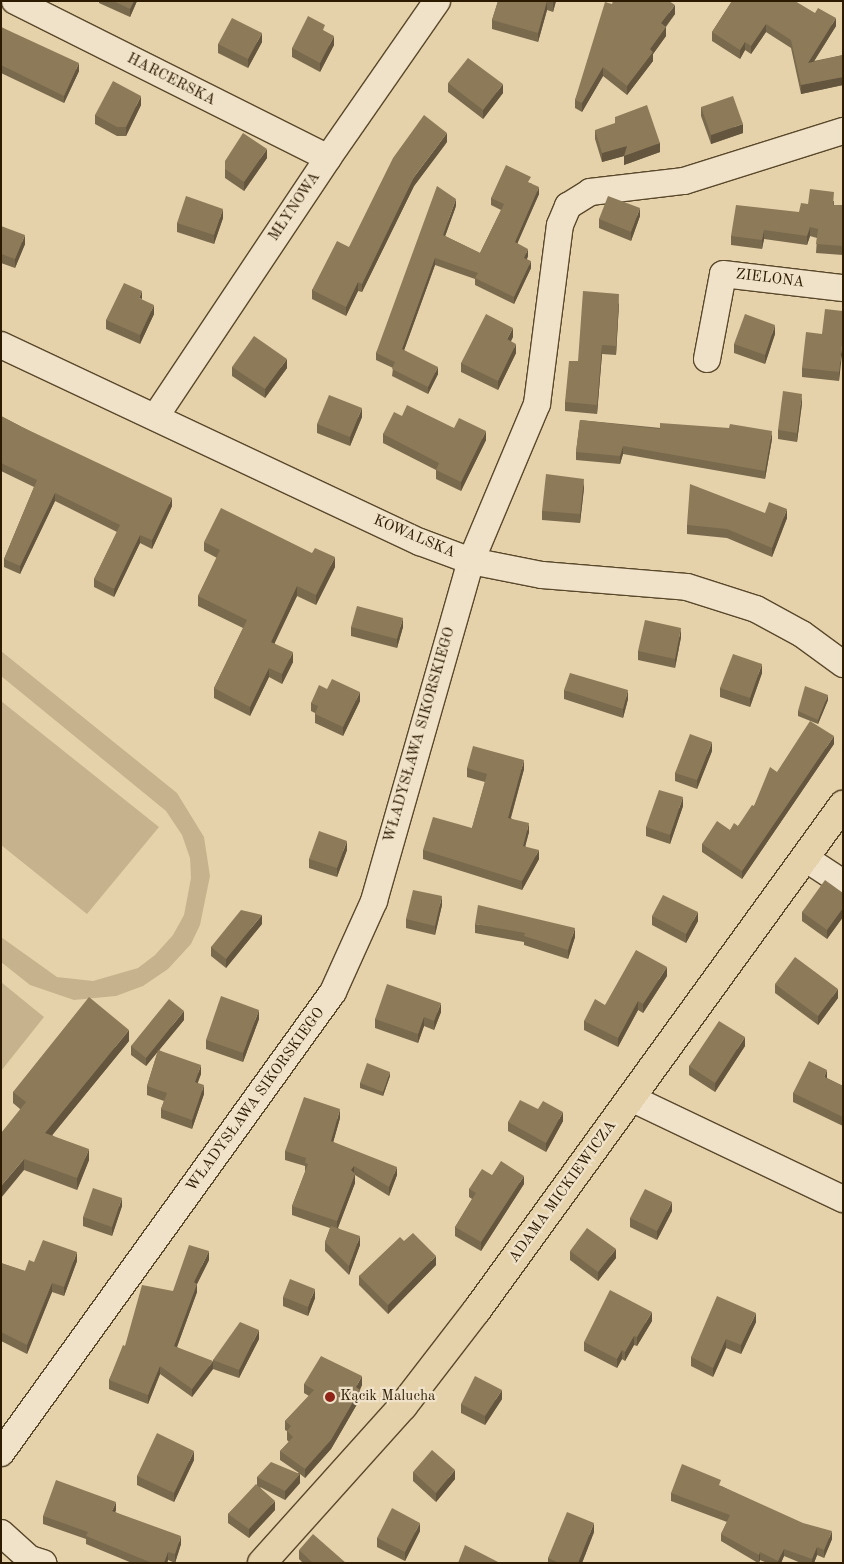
<!DOCTYPE html>
<meta charset="utf-8">
<style>
body{margin:0}
#map{position:relative;width:844px;height:1564px;overflow:hidden;background:#e6d2aa;font-family:"Old Standard TT",serif}
div>[style]{position:absolute}
.green>*{inset:0;background:#c6b38d}
.roads{filter:drop-shadow(1px 0 #5a482b) drop-shadow(-1px 0 #5a482b) drop-shadow(0 1px #5a482b) drop-shadow(0 -1px #5a482b)}
.minor>*{height:26px;margin:-13px;padding:0 13px;transform-origin:13px;border-radius:13px;background:#efe2c8}
.major>*{height:28px;margin:-14px;padding:0 14px;transform-origin:14px;border-radius:14px;background:#e6d2aa}
.wall>*{inset:0;background:#79694d}
.shaded-wall>*{inset:0;background:#63553e}
.building>*{inset:0;background:#8d7a59}
.dots>*{width:14px;height:14px;translate:-50% -50%;box-sizing:border-box;border:2px solid #efe2c8;border-radius:50%}
span{translate:-50% -50%;white-space:nowrap;text-align:center;line-height:1.15;-webkit-text-stroke:4.5px #efe2c8;paint-order:stroke}
.street-label{font-size:15px;color:#2c1a01}
.poi-label{font-size:15px;color:#2c1a01}
.left{translate:0 -50%;text-align:left}
.frame{position:absolute;inset:0;border:2px solid #2c1a01;pointer-events:none}
</style>
<div id="map">
<div class="green">
<i style="clip-path:polygon(1px 651px,177px 793px,204px 837px,210px 876px,200px 925px,191px 944px,168px 969px,143px 986px,116px 996px,74px 1000px,30px 985px,1px 962px,1px 937px,57px 977px,93px 981px,138px 968px,155px 955px,173px 935px,184px 915px,191px 878px,190px 858px,182px 835px,166px 811px,1px 676px)"></i>
<i style="clip-path:polygon(1px 701px,159px 827px,87px 914px,1px 845px)"></i>
<i style="clip-path:polygon(1px 982px,44px 1017px,1px 1071px)"></i>
</div>
<div class="roads">
<div class="minor">
<i style="left:15px;top:1px;width:350px;rotate:26.6deg"></i>
<i style="left:1px;top:345px;width:463px;rotate:25.2deg"></i>
<i style="left:420px;top:542px;width:54px;rotate:20.4deg"></i>
<i style="left:471px;top:561px;width:72px;rotate:11.2deg"></i>
<i style="left:542px;top:575px;width:145px;rotate:4.7deg"></i>
<i style="left:687px;top:587px;width:72px;rotate:17.7deg"></i>
<i style="left:756px;top:609px;width:52px;rotate:28.5deg"></i>
<i style="left:802px;top:634px;width:51px;rotate:36.2deg"></i>
<i style="left:707px;top:359px;width:86px;rotate:-79.3deg"></i>
<i style="left:723px;top:274px;width:121px;rotate:6.7deg"></i>
<i style="left:156px;top:416px;width:310px;rotate:-56.3deg"></i>
<i style="left:328px;top:158px;width:191px;rotate:-55.2deg"></i>
<i style="left:805px;top:858px;width:45px;rotate:33.3deg"></i>
<i style="left:631px;top:1098px;width:235px;rotate:25.5deg"></i>
<i style="left:1px;top:1453px;width:568px;rotate:-54.24deg"></i>
<i style="left:333px;top:992px;width:100px;rotate:-65.7deg"></i>
<i style="left:374px;top:901px;width:354px;rotate:-74.1deg"></i>
<i style="left:471px;top:561px;width:170px;rotate:-67.2deg"></i>
<i style="left:537px;top:404px;width:180px;rotate:-82.7deg"></i>
<i style="left:560px;top:225px;width:21px;rotate:-67deg"></i>
<i style="left:568px;top:206px;width:26px;rotate:-32deg"></i>
<i style="left:590px;top:192px;width:95px;rotate:-6.7deg"></i>
<i style="left:684px;top:181px;width:167px;rotate:-17.5deg"></i>
<i style="left:1px;top:1533px;width:39px;rotate:42deg"></i>
<i style="left:30px;top:1559px;width:14px;rotate:17deg"></i>
</div>
<div class="major">
<i style="left:262px;top:1563px;width:211px;rotate:-48.1deg"></i>
<i style="left:403px;top:1406px;width:121px;rotate:-52.4deg"></i>
<i style="left:477px;top:1310px;width:624px;rotate:-54.07deg"></i>
</div>
</div>
<div class="wall">
<i style="clip-path:polygon(99px 1px,137px 1px,130px 17px,99px 3px)"></i>
<i style="clip-path:polygon(498px 1px,556px 1px,553px 12px,547px 10px,538px 42px,492px 29px,492px 20px)"></i>
<i style="clip-path:polygon(732px 1px,836px 26px,814px 61px,843px 55px,843px 85px,801px 94px,791px 48px,766px 32px,751px 54px,745px 50px,740px 59px,712px 41px,712px 32px)"></i>
<i style="clip-path:polygon(612px 4px,675px 14px,666px 27px,666px 36px,653px 54px,653px 61px,627px 95px,603px 76px,582px 112px,575px 108px,575px 100px)"></i>
<i style="clip-path:polygon(1px 27px,79px 71px,64px 103px,1px 73px)"></i>
<i style="clip-path:polygon(262px 42px,248px 68px,218px 53px,218px 44px)"></i>
<i style="clip-path:polygon(334px 45px,320px 72px,292px 57px,292px 48px)"></i>
<i style="clip-path:polygon(448px 83px,503px 93px,483px 119px,448px 92px)"></i>
<i style="clip-path:polygon(141px 105px,126px 136px,117px 136px,95px 124px,95px 115px)"></i>
<i style="clip-path:polygon(701px 107px,743px 133px,711px 144px,701px 116px)"></i>
<i style="clip-path:polygon(595px 130px,660px 152px,624px 165px,624px 156px,602px 162px,595px 139px)"></i>
<i style="clip-path:polygon(447px 142px,414px 186px,362px 292px,358px 291px,346px 316px,312px 299px,312px 290px,349px 247px)"></i>
<i style="clip-path:polygon(267px 158px,244px 191px,225px 178px,225px 161px)"></i>
<i style="clip-path:polygon(531px 183px,539px 194px,517px 243px,528px 256px,527px 259px,531px 268px,514px 304px,475px 285px,475px 279px,435px 265px,404px 350px,438px 374px,428px 394px,392px 376px,393px 368px,376px 360px,376px 353px,456px 206px,445px 236px,480px 253px,501px 210px,491px 205px,491px 198px)"></i>
<i style="clip-path:polygon(834px 201px,834px 205px,843px 205px,843px 255px,816px 253px,817px 238px,810px 236px,807px 245px,764px 239px,762px 249px,731px 245px,731px 236px,799px 212px,808px 204px)"></i>
<i style="clip-path:polygon(640px 216px,631px 241px,599px 228px,599px 219px)"></i>
<i style="clip-path:polygon(223px 218px,214px 244px,177px 232px,177px 223px)"></i>
<i style="clip-path:polygon(1px 226px,25px 244px,15px 268px,1px 263px)"></i>
<i style="clip-path:polygon(142px 300px,154px 314px,140px 344px,106px 329px,106px 320px)"></i>
<i style="clip-path:polygon(619px 303px,616px 355px,602px 354px,597px 414px,565px 411px,565px 402px,578px 361px)"></i>
<i style="clip-path:polygon(843px 311px,839px 381px,802px 377px,802px 368px,822px 334px)"></i>
<i style="clip-path:polygon(775px 334px,765px 364px,734px 353px,734px 344px)"></i>
<i style="clip-path:polygon(513px 337px,511px 341px,516px 353px,498px 390px,461px 372px,461px 363px)"></i>
<i style="clip-path:polygon(232px 367px,287px 368px,265px 398px,232px 376px)"></i>
<i style="clip-path:polygon(802px 403px,797px 442px,778px 439px,778px 430px)"></i>
<i style="clip-path:polygon(1px 416px,172px 506px,152px 549px,140px 543px,114px 597px,94px 587px,94px 579px,117px 532px,55px 501px,20px 574px,4px 567px,4px 559px,34px 487px,1px 471px)"></i>
<i style="clip-path:polygon(402px 416px,454px 428px,486px 440px,461px 491px,436px 479px,436px 470px,383px 443px,383px 434px)"></i>
<i style="clip-path:polygon(362px 417px,350px 446px,317px 433px,317px 424px)"></i>
<i style="clip-path:polygon(580px 420px,772px 439px,765px 479px,623px 454px,620px 464px,576px 460px,576px 452px)"></i>
<i style="clip-path:polygon(584px 488px,580px 523px,542px 520px,542px 511px)"></i>
<i style="clip-path:polygon(765px 513px,787px 518px,772px 557px,727px 538px,687px 534px,687px 525px)"></i>
<i style="clip-path:polygon(204px 542px,335px 567px,316px 605px,297px 596px,274px 643px,293px 662px,282px 684px,269px 677px,250px 716px,214px 698px,214px 688px,243px 628px,198px 606px,198px 596px,217px 558px,204px 551px)"></i>
<i style="clip-path:polygon(351px 627px,403px 627px,397px 648px,351px 636px)"></i>
<i style="clip-path:polygon(681px 637px,675px 668px,638px 660px,638px 651px)"></i>
<i style="clip-path:polygon(762px 673px,750px 707px,720px 697px,720px 688px)"></i>
<i style="clip-path:polygon(327px 689px,360px 701px,343px 736px,315px 723px,315px 713px,311px 711px,311px 703px)"></i>
<i style="clip-path:polygon(564px 690px,628px 699px,623px 718px,564px 699px)"></i>
<i style="clip-path:polygon(828px 700px,818px 724px,798px 716px,798px 711px)"></i>
<i style="clip-path:polygon(834px 744px,742px 879px,702px 852px,702px 844px,738px 826px,754px 806px,777px 772px)"></i>
<i style="clip-path:polygon(712px 751px,697px 789px,675px 781px,675px 773px)"></i>
<i style="clip-path:polygon(467px 768px,524px 769px,511px 818px,529px 832px,525px 846px,539px 859px,522px 890px,423px 859px,423px 850px,472px 828px,485px 782px,467px 777px)"></i>
<i style="clip-path:polygon(683px 806px,670px 844px,646px 836px,646px 827px)"></i>
<i style="clip-path:polygon(347px 850px,337px 877px,309px 868px,309px 859px)"></i>
<i style="clip-path:polygon(843px 893px,843px 917px,827px 939px,802px 921px,802px 912px)"></i>
<i style="clip-path:polygon(442px 905px,435px 935px,406px 928px,406px 919px)"></i>
<i style="clip-path:polygon(652px 916px,698px 921px,686px 943px,652px 925px)"></i>
<i style="clip-path:polygon(262px 924px,226px 968px,211px 956px,211px 947px)"></i>
<i style="clip-path:polygon(475px 924px,575px 937px,568px 959px,524px 945px,524px 942px,475px 933px)"></i>
<i style="clip-path:polygon(667px 976px,643px 1013px,638px 1010px,618px 1047px,584px 1030px,584px 1021px,605px 1005px)"></i>
<i style="clip-path:polygon(775px 984px,838px 998px,818px 1025px,775px 993px)"></i>
<i style="clip-path:polygon(441px 1012px,434px 1030px,424px 1026px,418px 1043px,375px 1028px,375px 1019px)"></i>
<i style="clip-path:polygon(259px 1019px,243px 1062px,206px 1049px,206px 1040px)"></i>
<i style="clip-path:polygon(184px 1020px,159px 1050px,201px 1074px,197px 1083px,204px 1094px,192px 1129px,161px 1118px,161px 1109px,164px 1101px,147px 1095px,147px 1086px,158px 1051px,146px 1066px,131px 1055px,131px 1046px)"></i>
<i style="clip-path:polygon(129px 1041px,52px 1135px,89px 1160px,77px 1190px,24px 1170px,20px 1109px,13px 1103px,13px 1092px)"></i>
<i style="clip-path:polygon(745px 1046px,715px 1092px,689px 1075px,689px 1066px)"></i>
<i style="clip-path:polygon(390px 1076px,383px 1096px,360px 1088px,360px 1083px)"></i>
<i style="clip-path:polygon(827px 1078px,843px 1086px,843px 1126px,793px 1102px,793px 1093px)"></i>
<i style="clip-path:polygon(538px 1109px,563px 1121px,546px 1152px,508px 1131px,508px 1122px)"></i>
<i style="clip-path:polygon(340px 1118px,333px 1142px,397px 1175px,389px 1196px,355px 1175px,355px 1183px,338px 1228px,360px 1245px,349px 1275px,325px 1251px,325px 1242px,330px 1228px,292px 1215px,292px 1206px,305px 1172px,305px 1166px,285px 1160px,285px 1151px)"></i>
<i style="clip-path:polygon(492px 1175px,524px 1184px,481px 1251px,455px 1236px,455px 1227px,472px 1199px,469px 1197px,469px 1189px)"></i>
<i style="clip-path:polygon(122px 1206px,112px 1236px,83px 1226px,83px 1217px)"></i>
<i style="clip-path:polygon(672px 1211px,657px 1240px,630px 1227px,630px 1218px)"></i>
<i style="clip-path:polygon(404px 1241px,436px 1265px,388px 1314px,359px 1285px,359px 1276px)"></i>
<i style="clip-path:polygon(570px 1251px,616px 1258px,598px 1281px,570px 1260px)"></i>
<i style="clip-path:polygon(209px 1260px,197px 1284px,197px 1292px,177px 1347px,213px 1369px,192px 1397px,160px 1374px,148px 1404px,109px 1389px,109px 1380px,125px 1346px,173px 1291px)"></i>
<i style="clip-path:polygon(77px 1261px,64px 1296px,52px 1292px,27px 1354px,1px 1341px,1px 1263px,25px 1271px,34px 1262px)"></i>
<i style="clip-path:polygon(283px 1297px,315px 1298px,308px 1316px,283px 1306px)"></i>
<i style="clip-path:polygon(652px 1321px,637px 1346px,634px 1345px,625px 1361px,622px 1359px,617px 1368px,584px 1351px,584px 1342px)"></i>
<i style="clip-path:polygon(756px 1322px,741px 1354px,726px 1348px,713px 1377px,691px 1366px,691px 1357px)"></i>
<i style="clip-path:polygon(259px 1339px,239px 1378px,213px 1369px,213px 1360px)"></i>
<i style="clip-path:polygon(304px 1384px,362px 1385px,360px 1390px,360px 1399px,331px 1449px,305px 1478px,300px 1474px,300px 1483px,285px 1500px,260px 1487px,275px 1510px,249px 1538px,228px 1523px,228px 1514px,257px 1485px,257px 1477px,299px 1473px,280px 1460px,280px 1451px,289px 1442px,287px 1440px,287px 1431px,285px 1430px,285px 1421px,309px 1396px,304px 1393px)"></i>
<i style="clip-path:polygon(502px 1399px,485px 1425px,461px 1413px,461px 1404px)"></i>
<i style="clip-path:polygon(194px 1460px,174px 1502px,137px 1485px,137px 1476px)"></i>
<i style="clip-path:polygon(413px 1472px,455px 1479px,436px 1502px,413px 1481px)"></i>
<i style="clip-path:polygon(721px 1486px,832px 1539px,824px 1558px,817px 1555px,814px 1563px,801px 1563px,784px 1556px,781px 1563px,767px 1563px,760px 1560px,758px 1563px,721px 1541px,721px 1534px,727px 1522px,671px 1501px,671px 1493px)"></i>
<i style="clip-path:polygon(116px 1510px,115px 1512px,181px 1544px,175px 1563px,168px 1560px,167px 1563px,132px 1563px,86px 1544px,86px 1539px,43px 1524px,43px 1516px)"></i>
<i style="clip-path:polygon(420px 1531px,405px 1561px,377px 1547px,377px 1538px)"></i>
<i style="clip-path:polygon(594px 1532px,582px 1563px,548px 1563px,548px 1558px)"></i>
<i style="clip-path:polygon(299px 1550px,346px 1563px,303px 1563px,299px 1559px)"></i>
</div>
<div class="shaded-wall">
<i style="clip-path:polygon(134px 1px,137px 1px,130px 17px,130px 9px)"></i>
<i style="clip-path:polygon(547px 1px,547px 10px,538px 42px,538px 33px)"></i>
<i style="clip-path:polygon(554px 1px,556px 1px,553px 12px,553px 3px)"></i>
<i style="clip-path:polygon(675px 5px,675px 14px,661px 32px,661px 23px)"></i>
<i style="clip-path:polygon(836px 18px,836px 26px,808px 71px,808px 63px)"></i>
<i style="clip-path:polygon(766px 24px,766px 32px,751px 54px,751px 46px)"></i>
<i style="clip-path:polygon(666px 27px,666px 36px,653px 54px,653px 61px,627px 95px,627px 86px,650px 49px)"></i>
<i style="clip-path:polygon(262px 33px,262px 42px,248px 68px,248px 59px)"></i>
<i style="clip-path:polygon(334px 36px,334px 45px,320px 72px,320px 63px)"></i>
<i style="clip-path:polygon(745px 42px,745px 50px,740px 59px,740px 50px)"></i>
<i style="clip-path:polygon(79px 63px,79px 71px,64px 103px,64px 96px)"></i>
<i style="clip-path:polygon(603px 67px,603px 76px,582px 112px,582px 103px)"></i>
<i style="clip-path:polygon(843px 77px,843px 85px,801px 94px,801px 85px)"></i>
<i style="clip-path:polygon(503px 84px,503px 93px,483px 119px,483px 110px)"></i>
<i style="clip-path:polygon(141px 96px,141px 105px,126px 136px,126px 127px)"></i>
<i style="clip-path:polygon(743px 124px,743px 133px,711px 144px,711px 135px)"></i>
<i style="clip-path:polygon(447px 133px,447px 142px,414px 186px,362px 292px,362px 284px,414px 177px)"></i>
<i style="clip-path:polygon(660px 143px,660px 152px,624px 165px,624px 156px,602px 162px,602px 153px,627px 146px)"></i>
<i style="clip-path:polygon(267px 149px,267px 158px,244px 191px,244px 182px)"></i>
<i style="clip-path:polygon(539px 187px,539px 194px,515px 249px,515px 242px)"></i>
<i style="clip-path:polygon(456px 199px,456px 206px,443px 242px,443px 235px)"></i>
<i style="clip-path:polygon(640px 208px,640px 216px,631px 241px,631px 232px)"></i>
<i style="clip-path:polygon(223px 209px,223px 218px,214px 244px,214px 235px)"></i>
<i style="clip-path:polygon(810px 227px,810px 236px,807px 245px,807px 236px)"></i>
<i style="clip-path:polygon(764px 230px,764px 239px,762px 249px,762px 240px)"></i>
<i style="clip-path:polygon(25px 235px,25px 244px,15px 268px,15px 259px)"></i>
<i style="clip-path:polygon(528px 249px,528px 256px,524px 265px,524px 258px)"></i>
<i style="clip-path:polygon(435px 258px,435px 265px,402px 356px,402px 349px)"></i>
<i style="clip-path:polygon(531px 261px,531px 268px,514px 304px,514px 297px)"></i>
<i style="clip-path:polygon(358px 282px,358px 291px,346px 316px,346px 307px)"></i>
<i style="clip-path:polygon(142px 291px,142px 299px,139px 298px)"></i>
<i style="clip-path:polygon(619px 294px,619px 303px,616px 355px,616px 346px)"></i>
<i style="clip-path:polygon(154px 305px,154px 314px,140px 344px,140px 335px)"></i>
<i style="clip-path:polygon(775px 325px,775px 334px,765px 364px,765px 355px)"></i>
<i style="clip-path:polygon(513px 328px,513px 337px,507px 348px,507px 339px)"></i>
<i style="clip-path:polygon(843px 337px,843px 346px,839px 381px,839px 372px)"></i>
<i style="clip-path:polygon(516px 344px,516px 353px,498px 390px,498px 381px)"></i>
<i style="clip-path:polygon(602px 345px,602px 354px,597px 414px,597px 405px)"></i>
<i style="clip-path:polygon(287px 359px,287px 368px,265px 398px,265px 389px)"></i>
<i style="clip-path:polygon(438px 367px,438px 374px,428px 394px,428px 387px)"></i>
<i style="clip-path:polygon(802px 394px,802px 403px,797px 442px,797px 433px)"></i>
<i style="clip-path:polygon(362px 408px,362px 417px,350px 446px,350px 437px)"></i>
<i style="clip-path:polygon(486px 431px,486px 440px,461px 491px,461px 482px)"></i>
<i style="clip-path:polygon(772px 431px,772px 439px,765px 479px,765px 471px)"></i>
<i style="clip-path:polygon(623px 446px,623px 454px,620px 464px,620px 456px)"></i>
<i style="clip-path:polygon(584px 479px,584px 488px,580px 523px,580px 514px)"></i>
<i style="clip-path:polygon(55px 493px,55px 501px,20px 574px,20px 566px)"></i>
<i style="clip-path:polygon(172px 498px,172px 506px,152px 549px,152px 540px)"></i>
<i style="clip-path:polygon(787px 509px,787px 518px,772px 557px,772px 548px)"></i>
<i style="clip-path:polygon(140px 535px,140px 543px,114px 597px,114px 589px)"></i>
<i style="clip-path:polygon(335px 557px,335px 567px,316px 605px,316px 595px)"></i>
<i style="clip-path:polygon(297px 586px,297px 596px,271px 651px,271px 642px)"></i>
<i style="clip-path:polygon(403px 618px,403px 627px,397px 648px,397px 639px)"></i>
<i style="clip-path:polygon(681px 628px,681px 637px,675px 668px,675px 659px)"></i>
<i style="clip-path:polygon(293px 652px,293px 662px,282px 684px,282px 674px)"></i>
<i style="clip-path:polygon(762px 664px,762px 673px,750px 707px,750px 698px)"></i>
<i style="clip-path:polygon(269px 668px,269px 677px,250px 716px,250px 707px)"></i>
<i style="clip-path:polygon(628px 690px,628px 699px,623px 718px,623px 709px)"></i>
<i style="clip-path:polygon(360px 692px,360px 701px,343px 736px,343px 727px)"></i>
<i style="clip-path:polygon(828px 695px,828px 700px,818px 724px,818px 720px)"></i>
<i style="clip-path:polygon(834px 736px,834px 744px,742px 879px,742px 871px)"></i>
<i style="clip-path:polygon(712px 742px,712px 751px,697px 789px,697px 780px)"></i>
<i style="clip-path:polygon(524px 760px,524px 769px,508px 827px,508px 818px)"></i>
<i style="clip-path:polygon(683px 797px,683px 806px,670px 844px,670px 835px)"></i>
<i style="clip-path:polygon(529px 823px,529px 832px,523px 855px,523px 846px)"></i>
<i style="clip-path:polygon(347px 841px,347px 850px,337px 877px,337px 868px)"></i>
<i style="clip-path:polygon(539px 850px,539px 859px,522px 890px,522px 881px)"></i>
<i style="clip-path:polygon(442px 896px,442px 905px,435px 935px,435px 926px)"></i>
<i style="clip-path:polygon(843px 908px,843px 917px,827px 939px,827px 930px)"></i>
<i style="clip-path:polygon(698px 912px,698px 921px,686px 943px,686px 934px)"></i>
<i style="clip-path:polygon(262px 915px,262px 924px,226px 968px,226px 959px)"></i>
<i style="clip-path:polygon(575px 928px,575px 937px,568px 959px,568px 950px)"></i>
<i style="clip-path:polygon(667px 967px,667px 976px,643px 1013px,643px 1004px)"></i>
<i style="clip-path:polygon(838px 989px,838px 998px,818px 1025px,818px 1016px)"></i>
<i style="clip-path:polygon(638px 1001px,638px 1010px,618px 1047px,618px 1038px)"></i>
<i style="clip-path:polygon(441px 1003px,441px 1012px,434px 1030px,434px 1021px)"></i>
<i style="clip-path:polygon(259px 1010px,259px 1019px,243px 1062px,243px 1053px)"></i>
<i style="clip-path:polygon(184px 1011px,184px 1020px,146px 1066px,146px 1058px)"></i>
<i style="clip-path:polygon(424px 1017px,424px 1026px,418px 1043px,418px 1034px)"></i>
<i style="clip-path:polygon(129px 1030px,129px 1041px,45px 1144px,45px 1133px)"></i>
<i style="clip-path:polygon(745px 1037px,745px 1046px,715px 1092px,715px 1083px)"></i>
<i style="clip-path:polygon(201px 1065px,201px 1074px,195px 1091px,195px 1082px)"></i>
<i style="clip-path:polygon(827px 1070px,827px 1079px,824px 1077px)"></i>
<i style="clip-path:polygon(390px 1072px,390px 1076px,383px 1096px,383px 1092px)"></i>
<i style="clip-path:polygon(204px 1085px,204px 1094px,192px 1129px,192px 1120px)"></i>
<i style="clip-path:polygon(340px 1109px,340px 1118px,331px 1150px,331px 1141px)"></i>
<i style="clip-path:polygon(563px 1112px,563px 1121px,546px 1152px,546px 1143px)"></i>
<i style="clip-path:polygon(89px 1149px,89px 1160px,77px 1190px,77px 1178px)"></i>
<i style="clip-path:polygon(24px 1159px,24px 1170px,1px 1198px,1px 1186px)"></i>
<i style="clip-path:polygon(354px 1166px,354px 1175px,351px 1170px)"></i>
<i style="clip-path:polygon(397px 1167px,397px 1175px,389px 1196px,389px 1187px)"></i>
<i style="clip-path:polygon(355px 1174px,355px 1183px,337px 1230px,337px 1221px)"></i>
<i style="clip-path:polygon(524px 1176px,524px 1184px,481px 1251px,481px 1242px)"></i>
<i style="clip-path:polygon(122px 1198px,122px 1206px,112px 1236px,112px 1227px)"></i>
<i style="clip-path:polygon(672px 1202px,672px 1211px,657px 1240px,657px 1231px)"></i>
<i style="clip-path:polygon(360px 1236px,360px 1245px,349px 1275px,349px 1266px)"></i>
<i style="clip-path:polygon(616px 1249px,616px 1258px,598px 1281px,598px 1272px)"></i>
<i style="clip-path:polygon(209px 1251px,209px 1260px,194px 1290px,194px 1282px)"></i>
<i style="clip-path:polygon(77px 1252px,77px 1261px,64px 1296px,64px 1287px)"></i>
<i style="clip-path:polygon(436px 1256px,436px 1265px,388px 1314px,388px 1305px)"></i>
<i style="clip-path:polygon(52px 1283px,52px 1292px,27px 1354px,27px 1345px)"></i>
<i style="clip-path:polygon(197px 1284px,197px 1292px,174px 1355px,174px 1346px)"></i>
<i style="clip-path:polygon(315px 1289px,315px 1298px,308px 1316px,308px 1307px)"></i>
<i style="clip-path:polygon(652px 1312px,652px 1321px,637px 1346px,637px 1337px)"></i>
<i style="clip-path:polygon(756px 1313px,756px 1322px,741px 1354px,741px 1345px)"></i>
<i style="clip-path:polygon(259px 1330px,259px 1339px,239px 1378px,239px 1370px)"></i>
<i style="clip-path:polygon(634px 1336px,634px 1345px,625px 1361px,625px 1352px)"></i>
<i style="clip-path:polygon(726px 1339px,726px 1348px,713px 1377px,713px 1368px)"></i>
<i style="clip-path:polygon(622px 1350px,622px 1359px,617px 1368px,617px 1359px)"></i>
<i style="clip-path:polygon(213px 1361px,213px 1369px,192px 1397px,192px 1389px)"></i>
<i style="clip-path:polygon(160px 1366px,160px 1374px,148px 1404px,148px 1395px)"></i>
<i style="clip-path:polygon(362px 1376px,362px 1385px,356px 1396px,356px 1387px)"></i>
<i style="clip-path:polygon(360px 1390px,360px 1399px,331px 1449px,305px 1478px,305px 1469px)"></i>
<i style="clip-path:polygon(502px 1390px,502px 1399px,485px 1425px,485px 1416px)"></i>
<i style="clip-path:polygon(194px 1451px,194px 1460px,174px 1502px,174px 1493px)"></i>
<i style="clip-path:polygon(455px 1470px,455px 1479px,436px 1502px,436px 1493px)"></i>
<i style="clip-path:polygon(300px 1474px,300px 1483px,285px 1500px,285px 1491px)"></i>
<i style="clip-path:polygon(275px 1501px,275px 1510px,249px 1538px,249px 1529px)"></i>
<i style="clip-path:polygon(116px 1502px,116px 1510px,112px 1520px,112px 1511px)"></i>
<i style="clip-path:polygon(420px 1523px,420px 1531px,405px 1561px,405px 1552px)"></i>
<i style="clip-path:polygon(594px 1523px,594px 1532px,582px 1563px,578px 1563px)"></i>
<i style="clip-path:polygon(832px 1531px,832px 1539px,824px 1558px,824px 1550px)"></i>
<i style="clip-path:polygon(181px 1536px,181px 1544px,175px 1563px,175px 1554px)"></i>
<i style="clip-path:polygon(817px 1547px,817px 1555px,814px 1563px,812px 1563px,812px 1559px)"></i>
<i style="clip-path:polygon(784px 1549px,784px 1556px,781px 1563px,778px 1563px,778px 1561px)"></i>
<i style="clip-path:polygon(168px 1552px,168px 1560px,167px 1563px,164px 1563px)"></i>
<i style="clip-path:polygon(760px 1552px,760px 1560px,759px 1563px,759px 1555px)"></i>
</div>
<div class="building">
<i style="clip-path:polygon(113px 1px,134px 1px,130px 9px)"></i>
<i style="clip-path:polygon(498px 1px,547px 1px,538px 33px,492px 20px)"></i>
<i style="clip-path:polygon(613px 1px,669px 1px,675px 5px,661px 23px,666px 27px,650px 49px,653px 52px,627px 86px,603px 67px,582px 103px,575px 100px,605px 2px,612px 4px)"></i>
<i style="clip-path:polygon(732px 1px,795px 1px,815px 13px,818px 8px,836px 18px,808px 63px,843px 55px,843px 77px,801px 85px,791px 40px,766px 24px,751px 46px,745px 42px,740px 50px,712px 32px)"></i>
<i style="clip-path:polygon(308px 16px,325px 25px,323px 30px,334px 36px,320px 63px,292px 48px)"></i>
<i style="clip-path:polygon(232px 18px,262px 33px,248px 59px,218px 44px)"></i>
<i style="clip-path:polygon(1px 27px,79px 63px,64px 96px,1px 65px)"></i>
<i style="clip-path:polygon(468px 58px,503px 84px,483px 110px,448px 83px)"></i>
<i style="clip-path:polygon(113px 81px,141px 96px,126px 127px,117px 127px,95px 115px)"></i>
<i style="clip-path:polygon(733px 96px,743px 124px,711px 135px,701px 107px)"></i>
<i style="clip-path:polygon(647px 105px,660px 143px,624px 156px,627px 146px,602px 153px,595px 130px,615px 123px,615px 117px)"></i>
<i style="clip-path:polygon(424px 115px,447px 133px,414px 177px,362px 284px,358px 282px,346px 307px,312px 290px,337px 241px,349px 247px,393px 158px)"></i>
<i style="clip-path:polygon(243px 133px,267px 149px,244px 182px,225px 169px,225px 161px)"></i>
<i style="clip-path:polygon(506px 165px,531px 177px,528px 182px,539px 187px,515px 242px,528px 249px,524px 258px,531px 261px,514px 297px,475px 278px,478px 273px,435px 258px,402px 349px,438px 367px,428px 387px,392px 369px,395px 362px,376px 353px,437px 186px,456px 199px,443px 235px,480px 253px,504px 204px,491px 198px)"></i>
<i style="clip-path:polygon(810px 189px,834px 192px,833px 205px,843px 205px,843px 246px,816px 244px,818px 229px,810px 227px,807px 236px,764px 230px,762px 240px,731px 236px,736px 205px,799px 212px,801px 203px,808px 204px)"></i>
<i style="clip-path:polygon(186px 196px,223px 209px,214px 235px,177px 223px)"></i>
<i style="clip-path:polygon(608px 196px,640px 208px,631px 232px,599px 219px)"></i>
<i style="clip-path:polygon(1px 226px,25px 235px,15px 259px,1px 254px)"></i>
<i style="clip-path:polygon(124px 283px,142px 291px,139px 298px,154px 305px,140px 335px,106px 320px)"></i>
<i style="clip-path:polygon(583px 291px,619px 294px,616px 346px,602px 345px,597px 405px,565px 402px,569px 361px,578px 361px)"></i>
<i style="clip-path:polygon(825px 309px,843px 311px,843px 337px,839px 372px,802px 368px,806px 332px,822px 334px)"></i>
<i style="clip-path:polygon(486px 314px,513px 328px,507px 339px,516px 344px,498px 381px,461px 363px)"></i>
<i style="clip-path:polygon(745px 314px,775px 325px,765px 355px,734px 344px)"></i>
<i style="clip-path:polygon(254px 336px,287px 359px,265px 389px,232px 367px)"></i>
<i style="clip-path:polygon(783px 391px,802px 394px,797px 433px,778px 430px)"></i>
<i style="clip-path:polygon(329px 395px,362px 408px,350px 437px,317px 424px)"></i>
<i style="clip-path:polygon(407px 405px,454px 428px,459px 418px,486px 431px,461px 482px,436px 470px,439px 463px,383px 434px,394px 412px,402px 416px)"></i>
<i style="clip-path:polygon(1px 416px,22px 427px,172px 498px,152px 540px,140px 535px,114px 589px,94px 579px,120px 525px,55px 493px,20px 566px,4px 559px,37px 480px,1px 463px)"></i>
<i style="clip-path:polygon(580px 420px,660px 429px,660px 423px,729px 428px,730px 424px,772px 431px,765px 471px,623px 446px,620px 456px,576px 452px)"></i>
<i style="clip-path:polygon(546px 474px,584px 479px,580px 514px,542px 511px)"></i>
<i style="clip-path:polygon(690px 484px,765px 513px,769px 502px,787px 509px,772px 548px,727px 529px,687px 525px)"></i>
<i style="clip-path:polygon(221px 508px,312px 553px,315px 548px,335px 557px,316px 595px,297px 586px,271px 642px,293px 652px,282px 674px,269px 668px,250px 707px,214px 688px,247px 620px,198px 596px,220px 550px,204px 542px)"></i>
<i style="clip-path:polygon(357px 606px,403px 618px,397px 639px,351px 627px)"></i>
<i style="clip-path:polygon(645px 620px,681px 628px,675px 659px,638px 651px)"></i>
<i style="clip-path:polygon(733px 654px,762px 664px,750px 698px,720px 688px)"></i>
<i style="clip-path:polygon(570px 673px,628px 690px,623px 709px,564px 690px)"></i>
<i style="clip-path:polygon(332px 679px,360px 692px,343px 727px,315px 714px,318px 706px,311px 703px,319px 685px,327px 689px)"></i>
<i style="clip-path:polygon(805px 686px,828px 695px,818px 720px,798px 711px)"></i>
<i style="clip-path:polygon(810px 721px,834px 736px,742px 871px,702px 844px,717px 821px,730px 830px,734px 823px,738px 826px,752px 805px,754px 806px,770px 767px,777px 772px)"></i>
<i style="clip-path:polygon(690px 734px,712px 742px,697px 780px,675px 773px)"></i>
<i style="clip-path:polygon(473px 746px,524px 760px,508px 818px,529px 823px,523px 846px,539px 850px,522px 881px,423px 850px,433px 817px,472px 828px,487px 774px,467px 768px)"></i>
<i style="clip-path:polygon(659px 790px,683px 797px,670px 835px,646px 827px)"></i>
<i style="clip-path:polygon(319px 831px,347px 841px,337px 868px,309px 859px)"></i>
<i style="clip-path:polygon(825px 880px,843px 893px,843px 908px,827px 930px,802px 912px)"></i>
<i style="clip-path:polygon(413px 890px,442px 896px,435px 926px,406px 919px)"></i>
<i style="clip-path:polygon(663px 895px,698px 912px,686px 934px,652px 916px)"></i>
<i style="clip-path:polygon(478px 905px,575px 928px,568px 950px,524px 936px,525px 933px,475px 924px)"></i>
<i style="clip-path:polygon(241px 910px,262px 915px,226px 959px,211px 947px)"></i>
<i style="clip-path:polygon(636px 950px,667px 967px,643px 1004px,638px 1001px,618px 1038px,584px 1021px,595px 999px,605px 1005px)"></i>
<i style="clip-path:polygon(795px 957px,838px 989px,818px 1016px,775px 984px)"></i>
<i style="clip-path:polygon(387px 984px,441px 1003px,434px 1021px,424px 1017px,418px 1034px,375px 1019px)"></i>
<i style="clip-path:polygon(221px 996px,259px 1010px,243px 1053px,206px 1040px)"></i>
<i style="clip-path:polygon(89px 997px,129px 1030px,45px 1133px,89px 1149px,77px 1178px,24px 1159px,1px 1186px,1px 1133px,26px 1102px,13px 1092px)"></i>
<i style="clip-path:polygon(169px 999px,184px 1011px,146px 1058px,131px 1046px)"></i>
<i style="clip-path:polygon(719px 1021px,745px 1037px,715px 1083px,689px 1066px)"></i>
<i style="clip-path:polygon(158px 1050px,201px 1065px,195px 1082px,204px 1085px,192px 1120px,161px 1109px,167px 1093px,147px 1086px)"></i>
<i style="clip-path:polygon(809px 1061px,827px 1070px,824px 1077px,843px 1086px,843px 1117px,793px 1093px)"></i>
<i style="clip-path:polygon(367px 1063px,390px 1072px,383px 1092px,360px 1083px)"></i>
<i style="clip-path:polygon(304px 1097px,340px 1109px,331px 1141px,397px 1167px,389px 1187px,354px 1166px,351px 1170px,355px 1174px,337px 1221px,292px 1206px,308px 1164px,305px 1163px,306px 1158px,285px 1151px)"></i>
<i style="clip-path:polygon(520px 1100px,538px 1109px,543px 1101px,563px 1112px,546px 1143px,508px 1122px)"></i>
<i style="clip-path:polygon(501px 1161px,524px 1176px,481px 1242px,455px 1227px,476px 1193px,469px 1189px,482px 1169px,492px 1175px)"></i>
<i style="clip-path:polygon(93px 1188px,122px 1198px,112px 1227px,83px 1217px)"></i>
<i style="clip-path:polygon(645px 1189px,672px 1202px,657px 1231px,630px 1218px)"></i>
<i style="clip-path:polygon(331px 1226px,360px 1236px,349px 1266px,325px 1242px)"></i>
<i style="clip-path:polygon(587px 1228px,616px 1249px,598px 1272px,570px 1251px)"></i>
<i style="clip-path:polygon(413px 1233px,436px 1256px,388px 1305px,359px 1276px,400px 1237px,404px 1241px)"></i>
<i style="clip-path:polygon(43px 1240px,77px 1252px,64px 1287px,52px 1283px,27px 1345px,1px 1332px,1px 1263px,25px 1271px,29px 1260px,34px 1262px)"></i>
<i style="clip-path:polygon(189px 1245px,209px 1251px,194px 1282px,197px 1284px,174px 1346px,213px 1361px,192px 1389px,160px 1366px,148px 1395px,109px 1380px,123px 1345px,125px 1346px,142px 1285px,173px 1291px)"></i>
<i style="clip-path:polygon(290px 1279px,315px 1289px,308px 1307px,283px 1297px)"></i>
<i style="clip-path:polygon(610px 1290px,652px 1312px,637px 1337px,634px 1336px,625px 1352px,622px 1350px,617px 1359px,584px 1342px)"></i>
<i style="clip-path:polygon(717px 1296px,756px 1313px,741px 1345px,726px 1339px,713px 1368px,691px 1357px)"></i>
<i style="clip-path:polygon(240px 1322px,259px 1330px,239px 1370px,213px 1360px)"></i>
<i style="clip-path:polygon(321px 1356px,362px 1376px,356px 1387px,360px 1390px,331px 1440px,305px 1469px,280px 1451px,293px 1437px,287px 1431px,291px 1426px,285px 1421px,314px 1390px,304px 1384px)"></i>
<i style="clip-path:polygon(475px 1376px,502px 1390px,485px 1416px,461px 1404px)"></i>
<i style="clip-path:polygon(157px 1433px,194px 1451px,174px 1493px,137px 1476px)"></i>
<i style="clip-path:polygon(432px 1450px,455px 1470px,436px 1493px,413px 1472px)"></i>
<i style="clip-path:polygon(271px 1462px,300px 1474px,285px 1491px,257px 1477px)"></i>
<i style="clip-path:polygon(682px 1464px,721px 1480px,719px 1485px,803px 1523px,832px 1531px,824px 1550px,817px 1547px,812px 1559px,784px 1549px,778px 1561px,760px 1552px,759px 1555px,721px 1534px,730px 1515px,671px 1493px)"></i>
<i style="clip-path:polygon(56px 1480px,116px 1502px,112px 1511px,181px 1536px,175px 1554px,168px 1552px,164px 1563px,152px 1563px,86px 1536px,88px 1532px,43px 1516px)"></i>
<i style="clip-path:polygon(256px 1484px,275px 1501px,249px 1529px,228px 1514px)"></i>
<i style="clip-path:polygon(392px 1508px,420px 1523px,405px 1552px,377px 1538px)"></i>
<i style="clip-path:polygon(567px 1512px,594px 1523px,578px 1563px,559px 1563px,548px 1558px)"></i>
<i style="clip-path:polygon(313px 1534px,346px 1563px,313px 1563px,299px 1550px)"></i>
<i style="clip-path:polygon(465px 1545px,500px 1563px,458px 1563px)"></i>
</div>
<div class="dots">
<i style="left:330px;top:1397px;background:#8f2418"></i>
</div>
<div class="street-label">
<span style="left:171px;top:80px;rotate:27deg">HARCERSKA</span>
<span style="left:295px;top:207px;rotate:-56deg">MŁYNOWA</span>
<span style="left:770px;top:279px;rotate:7deg">ZIELONA</span>
<span style="left:414px;top:537px;rotate:23deg">KOWALSKA</span>
<span style="left:420px;top:735px;rotate:-74deg">WŁADYSŁAWA SIKORSKIEGO</span>
<span style="left:256px;top:1100px;rotate:-54deg">WŁADYSŁAWA SIKORSKIEGO</span>
<span style="left:563px;top:1192px;rotate:-54deg">ADAMA MICKIEWICZA</span>
</div>
<div class="poi-label">
<span class="left" style="left:340px;top:1397px">Kącik Malucha</span>
</div>
<div class="frame"></div>
</div>
